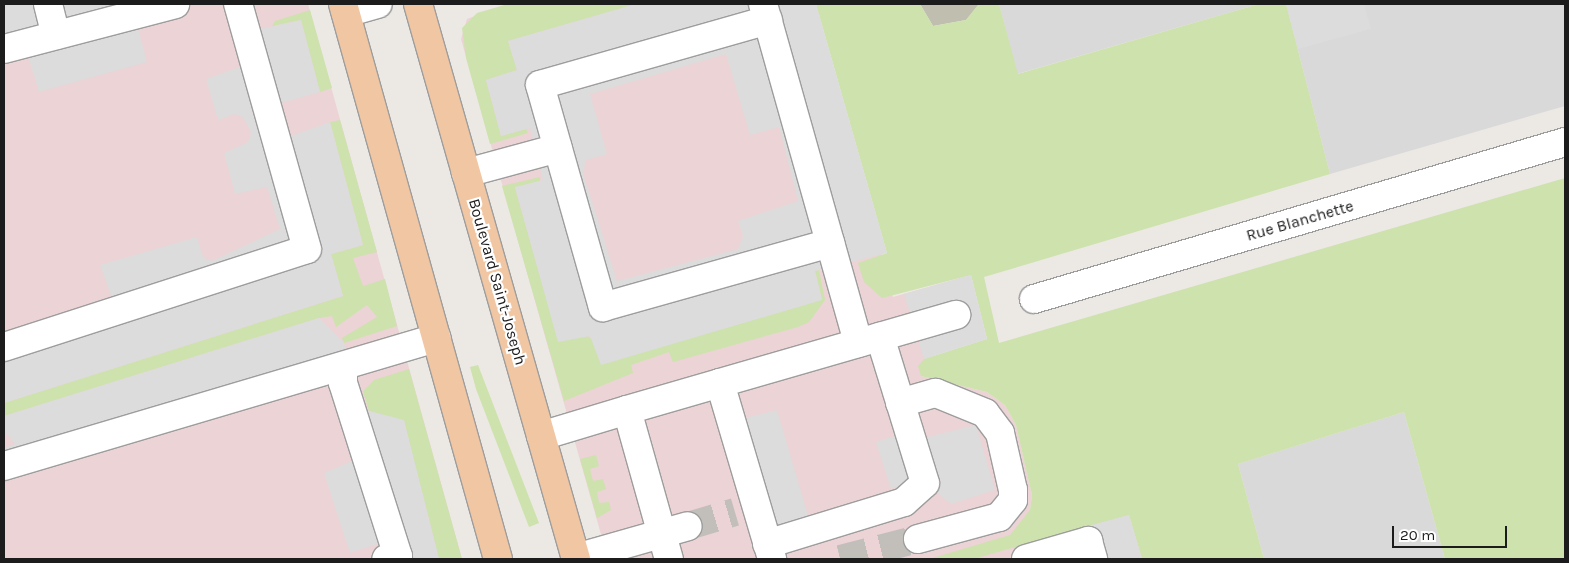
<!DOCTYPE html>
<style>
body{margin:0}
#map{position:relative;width:1569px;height:563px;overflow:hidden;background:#ece8e3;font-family:Karla,sans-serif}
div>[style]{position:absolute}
.residential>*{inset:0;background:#dad9d9}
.commercial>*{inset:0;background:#ecd3d5}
.construction>*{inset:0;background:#c0beaf}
.grass>*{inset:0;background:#cde2ad}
.parking>*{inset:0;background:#dcdcdc}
.minor-tunnel>*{height:28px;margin-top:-14px;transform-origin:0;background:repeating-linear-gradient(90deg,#c2bfbb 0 28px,transparent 0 42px)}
.roads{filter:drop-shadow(1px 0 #9d9d9d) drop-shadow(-1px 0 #9d9d9d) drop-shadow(0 1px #9d9d9d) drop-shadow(0 -1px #9d9d9d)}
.minor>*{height:28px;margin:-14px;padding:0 14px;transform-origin:14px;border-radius:14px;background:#fff}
.major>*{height:28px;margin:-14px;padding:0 14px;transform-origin:14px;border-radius:14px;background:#f1c6a3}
span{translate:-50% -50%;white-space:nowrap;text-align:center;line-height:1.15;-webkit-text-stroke:4.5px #fff;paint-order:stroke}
.street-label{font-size:16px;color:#1c1c1c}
.frame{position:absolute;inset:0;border:5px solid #1c1c1c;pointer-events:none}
.scale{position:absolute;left:1392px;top:526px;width:115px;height:22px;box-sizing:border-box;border:2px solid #1c1c1c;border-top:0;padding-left:6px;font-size:15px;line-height:18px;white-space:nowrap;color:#1c1c1c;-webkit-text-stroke:4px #fff;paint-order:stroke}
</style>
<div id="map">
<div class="residential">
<i style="clip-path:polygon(999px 4px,1259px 4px,1017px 74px)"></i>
<i style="clip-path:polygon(1286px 4px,1565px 4px,1565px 106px,1330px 174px)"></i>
<i style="clip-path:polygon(1404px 412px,1445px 559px,1264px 559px,1238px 464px)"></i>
</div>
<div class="commercial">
<i style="clip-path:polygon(4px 4px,308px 4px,462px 559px,4px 559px)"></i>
<i style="clip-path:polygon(508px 4px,816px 4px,893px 297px,971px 275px,921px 376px,987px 392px,1005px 405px,1016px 425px,1032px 495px,1030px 510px,1129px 515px,1142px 559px,608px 559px,461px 39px,467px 19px)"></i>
</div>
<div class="construction">
<i style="clip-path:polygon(920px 4px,979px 4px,966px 20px,933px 26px)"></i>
</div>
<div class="grass">
<i style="clip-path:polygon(508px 4px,636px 4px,508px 41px,517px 70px,486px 80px,501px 136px,526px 129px,528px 133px,490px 144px,466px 58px,462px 28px,477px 13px)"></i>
<i style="clip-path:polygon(816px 4px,920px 4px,933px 26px,966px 20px,979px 4px,999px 4px,1018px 74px,1259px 4px,1286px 4px,1330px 174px,984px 277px,999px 343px,1565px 178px,1565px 559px,1445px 559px,1404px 412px,1238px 464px,1264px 559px,1142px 559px,1129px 515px,973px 559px,929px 559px,1010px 535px,1030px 510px,1032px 495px,1016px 425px,1005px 405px,987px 392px,921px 376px,918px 366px,924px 359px,987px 339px,971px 275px,882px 298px,864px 282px,858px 263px,887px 253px)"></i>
<i style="clip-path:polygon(310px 10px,332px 88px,320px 92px,301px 20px,272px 26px,275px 21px)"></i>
<i style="clip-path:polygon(340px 120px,377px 252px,353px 258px,363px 286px,385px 279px,397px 326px,344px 343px,342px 338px,377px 317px,367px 305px,336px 327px,332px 316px,319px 318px,4px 416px,4px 403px,343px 296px,331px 254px,363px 245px,330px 122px)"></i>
<i style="clip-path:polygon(540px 177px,540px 181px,515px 188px,559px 342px,586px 335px,593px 340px,822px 299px,815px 271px,819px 270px,825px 300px,809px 322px,798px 327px,673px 362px,669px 352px,631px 365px,633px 373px,564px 401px,502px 186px)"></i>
<i style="clip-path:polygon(478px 365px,539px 523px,529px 527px,476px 389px,470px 367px)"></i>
<i style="clip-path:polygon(409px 369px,462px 559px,439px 559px,404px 421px,369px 411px,363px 391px,374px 380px)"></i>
<i style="clip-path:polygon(596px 455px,599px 466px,590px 469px,593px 481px,603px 479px,606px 489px,597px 492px,599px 503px,609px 502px,611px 510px,597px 518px,580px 459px)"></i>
</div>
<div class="parking">
<i style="clip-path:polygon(4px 4px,175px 4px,134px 14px,147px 62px,39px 92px,24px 43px,4px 49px)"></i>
<i style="clip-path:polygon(evenodd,636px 4px,816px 4px,887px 253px,815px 271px,822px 300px,601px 365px,590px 336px,558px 342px,515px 187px,543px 180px,530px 128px,501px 136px,486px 80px,517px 70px,508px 41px,636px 4px,726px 54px,750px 135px,779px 127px,798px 201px,738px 221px,743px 236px,738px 249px,617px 281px,583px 173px,586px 160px,607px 154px,590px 94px,726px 54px)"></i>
<i style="clip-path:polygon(1286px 4px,1364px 4px,1371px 29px,1298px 49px)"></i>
<i style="clip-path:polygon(301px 20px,320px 92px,267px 107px,277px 141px,330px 122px,363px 245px,331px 254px,343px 296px,4px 403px,4px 347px,116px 310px,100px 265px,197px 237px,203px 257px,212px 261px,280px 229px,267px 187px,235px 194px,224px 153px,248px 142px,251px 133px,244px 118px,235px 114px,218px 120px,206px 79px,254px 62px,246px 32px)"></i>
<i style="clip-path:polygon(971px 275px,987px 339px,924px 359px,904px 294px)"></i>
<i style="clip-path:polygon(319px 318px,344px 343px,349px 366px,4px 468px,4px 448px,15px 444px,4px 430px,4px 416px)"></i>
<i style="clip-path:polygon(350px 406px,404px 420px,439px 559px,398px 556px,392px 539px,350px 553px,324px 473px,366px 455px)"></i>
<i style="clip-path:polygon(777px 410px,809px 519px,764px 531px,732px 421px)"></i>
<i style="clip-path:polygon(976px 425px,995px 490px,951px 504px,925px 483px,913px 481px,891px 489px,876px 442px,898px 435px,911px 441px)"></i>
<i style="clip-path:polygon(1129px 515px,1142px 559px,1093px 559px,1084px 527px)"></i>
</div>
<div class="minor-tunnel">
<i style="left:688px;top:526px;width:49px;rotate:-16.6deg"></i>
<i style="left:840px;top:559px;width:81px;rotate:-14.4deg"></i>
</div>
<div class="roads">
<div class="minor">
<i style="left:48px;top:4px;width:32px;rotate:76deg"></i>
<i style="left:763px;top:4px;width:352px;rotate:74.3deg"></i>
<i style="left:346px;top:13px;width:33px;rotate:-16deg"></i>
<i style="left:768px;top:20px;width:237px;rotate:164.1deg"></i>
<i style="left:540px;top:85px;width:231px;rotate:74.2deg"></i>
<i style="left:603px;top:307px;width:236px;rotate:-15.7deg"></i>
<i style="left:4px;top:49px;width:177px;rotate:-14.7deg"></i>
<i style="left:466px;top:173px;width:95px;rotate:-15.2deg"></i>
<i style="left:1034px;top:299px;width:554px;rotate:-16.47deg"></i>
<i style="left:4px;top:347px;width:318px;rotate:-17.9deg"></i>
<i style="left:307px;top:249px;width:255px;rotate:-105.7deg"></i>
<i style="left:343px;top:368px;width:15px;rotate:90deg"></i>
<i style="left:343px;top:383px;width:182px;rotate:72.4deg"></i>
<i style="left:398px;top:556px;width:12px;rotate:166deg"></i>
<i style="left:720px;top:383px;width:246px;rotate:-16.1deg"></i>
<i style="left:900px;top:403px;width:37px;rotate:-16deg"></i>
<i style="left:936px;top:393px;width:53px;rotate:22.2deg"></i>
<i style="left:985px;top:413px;width:25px;rotate:53deg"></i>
<i style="left:1000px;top:433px;width:58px;rotate:77.2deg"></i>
<i style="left:1013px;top:490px;width:10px;rotate:90deg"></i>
<i style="left:1013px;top:500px;width:22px;rotate:129deg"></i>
<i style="left:999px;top:517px;width:84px;rotate:164.8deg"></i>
<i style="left:627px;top:410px;width:97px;rotate:-16.2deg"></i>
<i style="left:720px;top:383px;width:184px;rotate:73.5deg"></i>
<i style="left:541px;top:436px;width:90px;rotate:-16.8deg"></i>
<i style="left:627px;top:410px;width:155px;rotate:74.3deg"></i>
<i style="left:4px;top:466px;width:451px;rotate:-16.5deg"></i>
<i style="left:767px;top:544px;width:143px;rotate:-17deg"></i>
<i style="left:904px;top:502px;width:28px;rotate:-42deg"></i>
<i style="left:925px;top:483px;width:153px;rotate:-107.1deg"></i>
<i style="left:576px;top:558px;width:116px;rotate:-15.9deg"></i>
<i style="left:1026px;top:559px;width:65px;rotate:-16.2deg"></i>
<i style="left:1088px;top:541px;width:19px;rotate:74deg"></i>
</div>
<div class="major">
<i style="left:343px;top:4px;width:576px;rotate:74.4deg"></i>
<i style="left:418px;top:4px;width:577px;rotate:74.11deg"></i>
</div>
</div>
<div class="street-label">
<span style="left:1300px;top:221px;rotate:-16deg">Rue Blanchette</span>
<span style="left:497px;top:282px;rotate:74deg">Boulevard Saint-Joseph</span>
</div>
<div class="frame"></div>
<div class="scale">20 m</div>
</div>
